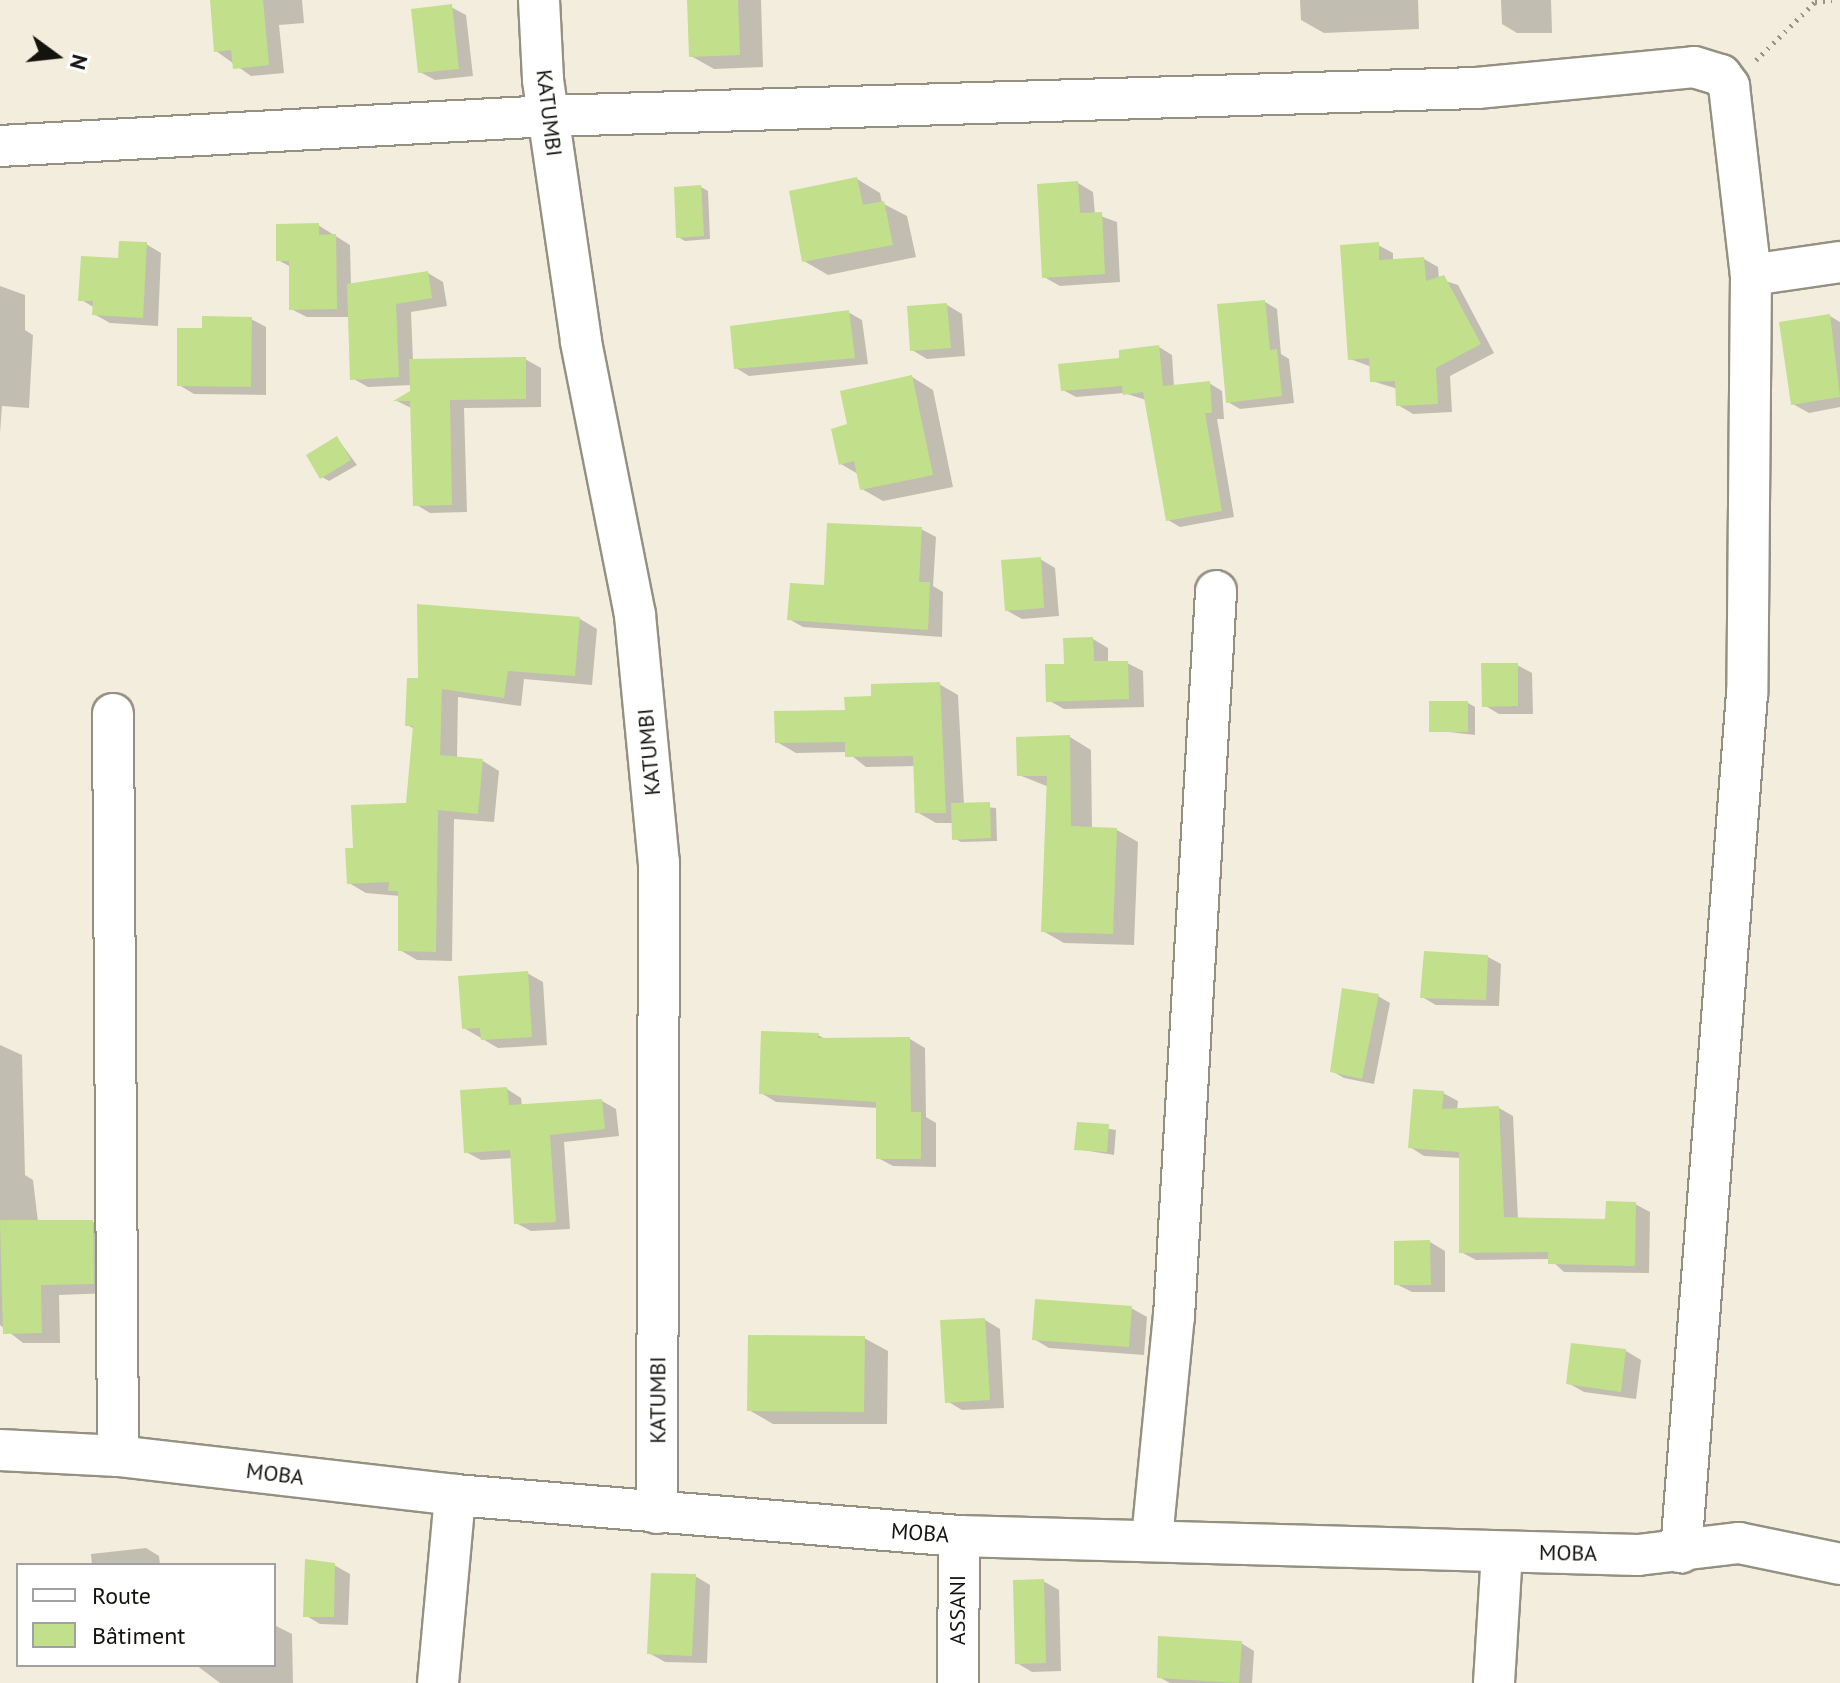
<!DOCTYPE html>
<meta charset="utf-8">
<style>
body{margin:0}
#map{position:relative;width:1840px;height:1683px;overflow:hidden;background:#f3edde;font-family:"PT Sans",sans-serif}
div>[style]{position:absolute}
.shadow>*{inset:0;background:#0003}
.building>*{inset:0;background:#c2df8c}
.path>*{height:5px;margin-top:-2.5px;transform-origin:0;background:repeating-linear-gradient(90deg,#979388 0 2px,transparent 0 8px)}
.roads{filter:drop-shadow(2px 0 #959182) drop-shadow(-2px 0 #959182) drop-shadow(0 2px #959182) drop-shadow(0 -2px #959182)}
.street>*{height:40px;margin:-20px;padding:0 20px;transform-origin:20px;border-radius:20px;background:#fff}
span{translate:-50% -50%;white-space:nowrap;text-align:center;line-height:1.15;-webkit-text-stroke:7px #fff;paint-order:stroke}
.street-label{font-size:22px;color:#15130e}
.legend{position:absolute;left:16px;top:1563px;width:260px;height:104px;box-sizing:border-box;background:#fff;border:2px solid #a1a19f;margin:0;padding:10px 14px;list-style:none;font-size:24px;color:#15130e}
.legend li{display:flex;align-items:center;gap:16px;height:40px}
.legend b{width:40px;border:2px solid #a1a19f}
.north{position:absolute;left:16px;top:16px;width:80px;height:80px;-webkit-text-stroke:6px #fff;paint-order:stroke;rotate:105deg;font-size:22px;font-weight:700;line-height:32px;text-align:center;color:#15130e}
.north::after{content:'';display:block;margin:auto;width:28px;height:36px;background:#15130e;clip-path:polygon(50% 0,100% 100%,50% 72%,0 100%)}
</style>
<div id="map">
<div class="shadow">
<i style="clip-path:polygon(212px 0,302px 0,304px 23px,279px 25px,284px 73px,251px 76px,216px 51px)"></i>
<i style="clip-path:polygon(689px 0,761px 0,763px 67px,714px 69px,691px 56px)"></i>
<i style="clip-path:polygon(1300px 0,1418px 0,1419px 29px,1324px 33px,1301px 20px)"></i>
<i style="clip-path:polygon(1501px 0,1551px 0,1552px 33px,1517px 33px,1502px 24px)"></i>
<i style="clip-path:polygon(451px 7px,466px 15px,473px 76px,435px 80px,420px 72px)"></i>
<i style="clip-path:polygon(857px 179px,880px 193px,882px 203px,907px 216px,916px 257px,828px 275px,804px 261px)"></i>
<i style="clip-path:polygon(1078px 183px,1093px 192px,1095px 214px,1117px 222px,1120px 282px,1060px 286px,1044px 277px)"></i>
<i style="clip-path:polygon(701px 187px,708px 191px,710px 239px,685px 241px,678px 237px)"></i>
<i style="clip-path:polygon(318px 225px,350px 245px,351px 286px,428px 273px,443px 282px,447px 306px,411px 312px,413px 361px,525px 359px,541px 368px,541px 407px,464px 408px,467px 512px,430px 513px,415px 504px,413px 409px,397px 401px,412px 392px,412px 385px,368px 387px,352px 378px,350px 317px,307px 317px,291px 309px,291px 267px,278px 260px)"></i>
<i style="clip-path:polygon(146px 244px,161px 253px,158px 326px,110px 323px,94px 314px,95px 308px,80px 299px,120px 260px)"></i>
<i style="clip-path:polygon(1378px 245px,1393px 253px,1393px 261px,1424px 259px,1438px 267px,1439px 279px,1458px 285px,1494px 353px,1450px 376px,1452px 412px,1413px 414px,1398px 405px,1398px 389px,1372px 381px,1372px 367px,1350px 359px)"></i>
<i style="clip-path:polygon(0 286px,25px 295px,25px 330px,33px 335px,29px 408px,2px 406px,0 433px)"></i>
<i style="clip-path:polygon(1265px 302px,1277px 309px,1281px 354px,1289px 359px,1294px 403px,1240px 409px,1228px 402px)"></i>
<i style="clip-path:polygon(947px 305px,962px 314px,965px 356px,927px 359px,912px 350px)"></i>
<i style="clip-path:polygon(848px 312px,862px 320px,868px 364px,749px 376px,736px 368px)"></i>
<i style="clip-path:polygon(1830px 316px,1840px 322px,1840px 407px,1809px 413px,1793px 404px)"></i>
<i style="clip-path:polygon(251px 319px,266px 327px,266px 395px,194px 394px,179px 385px)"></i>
<i style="clip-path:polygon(1159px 347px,1172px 355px,1174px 387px,1209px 383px,1222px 391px,1224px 419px,1217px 419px,1234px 517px,1180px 527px,1168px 520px,1146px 400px,1124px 393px,1076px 397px,1063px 390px)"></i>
<i style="clip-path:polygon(912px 377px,933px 390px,953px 487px,883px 501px,862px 489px,858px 474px,841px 464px,850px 426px)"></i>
<i style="clip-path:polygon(337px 438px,357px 465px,329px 481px,322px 477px)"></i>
<i style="clip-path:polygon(921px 529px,936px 537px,933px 586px,943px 592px,942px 637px,803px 627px,789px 619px,826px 587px)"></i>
<i style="clip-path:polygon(1040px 559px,1055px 568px,1059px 616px,1022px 619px,1006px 610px)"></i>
<i style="clip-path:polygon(419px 606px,580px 619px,597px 629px,592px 685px,524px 679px,521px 706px,458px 697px,457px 758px,483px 761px,499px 771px,494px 822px,454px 819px,452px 961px,417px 960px,400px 950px,400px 896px,366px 893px,349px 883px,355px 850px,408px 805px,415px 729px,407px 725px,420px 680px)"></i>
<i style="clip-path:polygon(1093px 639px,1108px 648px,1108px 663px,1127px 663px,1143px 671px,1144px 707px,1064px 709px,1048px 700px,1066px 666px)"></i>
<i style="clip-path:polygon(1517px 665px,1532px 673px,1533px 714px,1499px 714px,1484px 705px)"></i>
<i style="clip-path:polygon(939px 684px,958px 695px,964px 805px,996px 808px,997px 841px,961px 842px,954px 838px,954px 823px,936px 823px,917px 812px,915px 766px,866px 767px,847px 752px,796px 753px,777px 742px,873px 698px)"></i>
<i style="clip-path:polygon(1468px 703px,1475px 707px,1475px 735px,1431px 730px)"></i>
<i style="clip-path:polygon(1070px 737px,1091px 750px,1092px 829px,1117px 830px,1138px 842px,1134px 945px,1064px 943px,1043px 931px,1049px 787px,1019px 775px)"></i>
<i style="clip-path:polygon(1488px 957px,1501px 964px,1499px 1006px,1436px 1005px,1422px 997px)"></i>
<i style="clip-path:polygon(527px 973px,543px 982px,547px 1045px,498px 1048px,464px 1028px)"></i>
<i style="clip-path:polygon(1378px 996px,1390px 1003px,1374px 1084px,1344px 1078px,1332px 1071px)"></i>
<i style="clip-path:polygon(818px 1035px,827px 1040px,910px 1039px,925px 1048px,926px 1117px,936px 1123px,936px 1167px,893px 1166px,878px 1158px,878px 1108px,776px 1102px,761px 1093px)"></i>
<i style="clip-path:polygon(0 1045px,22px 1055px,25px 1175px,33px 1180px,38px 1222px,93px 1222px,111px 1232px,111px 1293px,59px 1295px,60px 1343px,23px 1343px,0 1325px)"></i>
<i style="clip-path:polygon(507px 1089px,521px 1098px,522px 1106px,602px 1101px,616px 1109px,619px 1136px,564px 1142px,570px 1229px,531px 1231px,516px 1223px,512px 1158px,481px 1160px,466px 1152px)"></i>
<i style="clip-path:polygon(1443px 1093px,1458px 1101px,1457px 1110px,1499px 1108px,1513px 1116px,1518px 1219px,1607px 1221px,1635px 1204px,1650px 1212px,1649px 1273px,1564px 1272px,1550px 1259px,1476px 1260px,1461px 1252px,1461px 1158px,1424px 1156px,1410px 1147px)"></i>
<i style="clip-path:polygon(1079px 1124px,1116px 1130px,1114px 1155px,1076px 1149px)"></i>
<i style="clip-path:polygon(1430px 1242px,1445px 1251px,1445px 1292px,1412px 1292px,1396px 1284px)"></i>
<i style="clip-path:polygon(1131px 1308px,1147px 1317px,1144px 1355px,1049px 1348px,1034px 1339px)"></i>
<i style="clip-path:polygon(985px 1320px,1000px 1329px,1004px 1408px,962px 1410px,947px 1401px)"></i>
<i style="clip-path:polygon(864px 1338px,888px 1351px,887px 1424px,773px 1424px,749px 1410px)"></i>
<i style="clip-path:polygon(1626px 1351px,1641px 1360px,1636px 1399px,1584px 1392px,1568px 1383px)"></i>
<i style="clip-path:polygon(146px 1548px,159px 1556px,160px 1565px,92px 1565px,91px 1554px)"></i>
<i style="clip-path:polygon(334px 1565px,350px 1574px,348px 1625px,320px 1624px,305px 1615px)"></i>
<i style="clip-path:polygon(695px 1576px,710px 1585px,707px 1663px,665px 1662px,649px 1653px)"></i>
<i style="clip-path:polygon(1043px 1581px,1059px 1590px,1061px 1671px,1032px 1672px,1017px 1663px)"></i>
<i style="clip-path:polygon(274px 1625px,292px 1634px,293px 1683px,220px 1683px,196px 1665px,274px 1665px)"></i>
<i style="clip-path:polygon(1241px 1643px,1254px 1651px,1252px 1683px,1170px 1683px,1159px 1677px)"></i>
</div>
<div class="building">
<i style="clip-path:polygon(210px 0,263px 0,269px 65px,233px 69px,231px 50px,214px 52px)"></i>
<i style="clip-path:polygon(687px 0,738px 0,740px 55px,689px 57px)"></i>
<i style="clip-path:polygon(452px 4px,459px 69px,418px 73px,411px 9px)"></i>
<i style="clip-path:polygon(857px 177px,863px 205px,884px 201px,893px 245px,802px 262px,789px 191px)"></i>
<i style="clip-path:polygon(1078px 181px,1080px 213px,1102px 212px,1105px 274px,1042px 278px,1037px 184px)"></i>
<i style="clip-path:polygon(701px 185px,704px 236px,676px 238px,674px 187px)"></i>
<i style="clip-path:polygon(319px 223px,319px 235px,336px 234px,337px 309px,289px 310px,289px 261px,276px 261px,276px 224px)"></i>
<i style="clip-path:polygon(119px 241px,147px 242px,143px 318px,92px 315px,93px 301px,78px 301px,81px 256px,118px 258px)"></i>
<i style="clip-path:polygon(1379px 242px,1379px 260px,1424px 257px,1426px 281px,1444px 275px,1481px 344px,1436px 368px,1438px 404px,1396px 406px,1395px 381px,1370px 382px,1369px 358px,1348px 360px,1340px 245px)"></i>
<i style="clip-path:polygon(428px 271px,432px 298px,396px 304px,399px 377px,350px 380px,347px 284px)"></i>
<i style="clip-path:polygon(1265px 300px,1270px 350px,1277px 349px,1282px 396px,1226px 403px,1217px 304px)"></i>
<i style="clip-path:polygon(947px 303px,951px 348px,910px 351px,907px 306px)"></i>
<i style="clip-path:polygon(849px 310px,855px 358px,734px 369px,730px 326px)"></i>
<i style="clip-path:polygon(1830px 314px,1840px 397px,1791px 405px,1779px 322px)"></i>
<i style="clip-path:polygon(202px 316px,252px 317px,251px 387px,177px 386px,177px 328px,202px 328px)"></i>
<i style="clip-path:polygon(1159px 345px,1163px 386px,1210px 381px,1212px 413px,1205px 413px,1222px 511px,1166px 521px,1143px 392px,1123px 395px,1122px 386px,1061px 391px,1058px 364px,1119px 358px,1119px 350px)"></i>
<i style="clip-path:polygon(526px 357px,526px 399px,450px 400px,452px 505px,413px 506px,410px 401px,393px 401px,410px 391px,409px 359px)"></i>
<i style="clip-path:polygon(912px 375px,933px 475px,860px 490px,854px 461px,839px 465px,831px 429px,847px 424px,840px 391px)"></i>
<i style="clip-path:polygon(337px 436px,351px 460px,320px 479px,306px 455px)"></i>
<i style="clip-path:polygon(827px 523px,922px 527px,919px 582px,930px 582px,928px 630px,787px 620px,790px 583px,824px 585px)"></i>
<i style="clip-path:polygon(1041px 557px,1044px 608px,1005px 611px,1001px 560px)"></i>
<i style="clip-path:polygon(417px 604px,580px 617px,575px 676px,508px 671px,504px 698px,442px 689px,440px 755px,483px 759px,478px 814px,438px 810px,436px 952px,398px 951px,398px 891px,388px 891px,389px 882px,347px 884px,345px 848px,353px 848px,351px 805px,406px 803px,413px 726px,405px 726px,407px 678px,418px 678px)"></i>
<i style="clip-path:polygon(1093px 637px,1094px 661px,1128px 661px,1129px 699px,1046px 702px,1045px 664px,1064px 664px,1063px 638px)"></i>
<i style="clip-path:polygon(1481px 663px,1518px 663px,1518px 706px,1482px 707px)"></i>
<i style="clip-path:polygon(940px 682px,946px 813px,915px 813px,913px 756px,845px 757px,845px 742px,775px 743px,774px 711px,845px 710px,844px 697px,871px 696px,871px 684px)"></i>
<i style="clip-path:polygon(1429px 701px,1468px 701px,1468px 732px,1429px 732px)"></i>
<i style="clip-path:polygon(1070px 735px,1071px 826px,1117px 828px,1113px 934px,1041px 932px,1047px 776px,1017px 776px,1016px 737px)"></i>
<i style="clip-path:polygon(990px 802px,991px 838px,952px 840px,951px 803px)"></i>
<i style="clip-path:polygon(1424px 951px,1488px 955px,1486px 1000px,1420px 998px)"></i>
<i style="clip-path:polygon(528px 971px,532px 1037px,481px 1040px,480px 1028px,462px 1029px,458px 976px)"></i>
<i style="clip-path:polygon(1342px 988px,1379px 994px,1362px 1079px,1330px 1072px)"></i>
<i style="clip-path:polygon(761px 1031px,819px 1033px,818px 1038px,910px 1037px,911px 1112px,921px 1112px,921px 1159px,876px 1159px,876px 1102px,759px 1094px)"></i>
<i style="clip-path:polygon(507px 1087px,509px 1105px,602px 1099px,605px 1129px,550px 1135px,556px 1222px,514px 1224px,510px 1150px,464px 1153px,460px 1090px)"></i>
<i style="clip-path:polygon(1413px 1089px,1444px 1091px,1442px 1109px,1499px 1106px,1504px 1217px,1605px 1219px,1606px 1201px,1636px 1202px,1635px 1266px,1548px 1264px,1548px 1252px,1459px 1253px,1459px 1152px,1408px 1148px)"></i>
<i style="clip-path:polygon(1077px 1122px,1109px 1124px,1107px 1152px,1074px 1150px)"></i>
<i style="clip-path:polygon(0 1220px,93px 1220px,94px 1284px,41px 1285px,42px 1333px,3px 1334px)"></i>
<i style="clip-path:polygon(1430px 1240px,1431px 1285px,1394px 1285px,1394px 1241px)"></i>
<i style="clip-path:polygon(1035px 1299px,1132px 1306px,1129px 1347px,1032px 1340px)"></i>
<i style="clip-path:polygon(985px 1318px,990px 1400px,945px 1403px,940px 1320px)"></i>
<i style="clip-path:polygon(748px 1335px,865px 1336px,864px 1412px,747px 1411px)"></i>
<i style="clip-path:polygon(1571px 1343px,1626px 1349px,1621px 1392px,1566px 1384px)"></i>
<i style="clip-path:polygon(305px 1559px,335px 1563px,334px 1617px,303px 1617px)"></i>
<i style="clip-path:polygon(651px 1573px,696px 1574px,692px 1656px,647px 1654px)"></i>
<i style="clip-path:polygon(1044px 1579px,1046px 1663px,1015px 1664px,1013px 1580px)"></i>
<i style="clip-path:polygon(1158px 1636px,1242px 1641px,1239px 1683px,1157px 1678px)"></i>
</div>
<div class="path">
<i style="left:1756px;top:60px;width:83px;rotate:-44.5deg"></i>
<i style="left:1815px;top:2px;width:17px;rotate:-7deg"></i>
</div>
<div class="roads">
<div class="street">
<i style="left:539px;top:0;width:80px;rotate:87.1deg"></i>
<i style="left:543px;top:80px;width:265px;rotate:81.7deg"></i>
<i style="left:581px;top:342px;width:278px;rotate:78.8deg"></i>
<i style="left:635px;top:615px;width:248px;rotate:84.5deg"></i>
<i style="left:659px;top:862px;width:651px;rotate:90.18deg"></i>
<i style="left:0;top:146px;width:550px;rotate:-3.13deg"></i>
<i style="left:549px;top:116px;width:928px;rotate:-1.73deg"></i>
<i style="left:1477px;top:88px;width:218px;rotate:-5.5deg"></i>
<i style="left:1694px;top:67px;width:28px;rotate:17deg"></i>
<i style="left:1721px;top:75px;width:14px;rotate:54deg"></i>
<i style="left:1729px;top:86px;width:190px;rotate:83.4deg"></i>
<i style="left:1751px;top:275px;width:419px;rotate:90.5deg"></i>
<i style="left:1747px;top:694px;width:861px;rotate:94.4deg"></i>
<i style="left:1751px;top:275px;width:90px;rotate:-8.3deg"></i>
<i style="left:113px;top:714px;width:742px;rotate:89.61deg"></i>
<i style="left:0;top:1450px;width:118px;rotate:2.9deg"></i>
<i style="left:118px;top:1456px;width:339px;rotate:6.6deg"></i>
<i style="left:455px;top:1495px;width:506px;rotate:4.65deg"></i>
<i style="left:959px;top:1536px;width:679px;rotate:1.6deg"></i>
<i style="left:1638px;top:1555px;width:102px;rotate:-6.8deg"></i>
<i style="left:1739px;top:1543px;width:103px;rotate:11.7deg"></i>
<i style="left:1152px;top:1539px;width:224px;rotate:-84.4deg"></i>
<i style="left:1174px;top:1316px;width:726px;rotate:-86.68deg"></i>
<i style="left:438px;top:1683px;width:189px;rotate:-84.8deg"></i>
<i style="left:958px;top:1683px;width:147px;rotate:-89.6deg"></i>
<i style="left:1494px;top:1683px;width:131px;rotate:-86.5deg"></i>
</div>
</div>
<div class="street-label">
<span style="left:549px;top:113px;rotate:83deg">KATUMBI</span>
<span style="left:649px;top:752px;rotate:-95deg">KATUMBI</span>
<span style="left:658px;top:1400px;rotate:-90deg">KATUMBI</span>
<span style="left:275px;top:1474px;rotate:7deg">MOBA</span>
<span style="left:920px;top:1533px;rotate:4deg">MOBA</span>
<span style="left:1568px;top:1553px;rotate:1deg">MOBA</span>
<span style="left:958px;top:1610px;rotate:-90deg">ASSANI</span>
</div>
<ul class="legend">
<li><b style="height:10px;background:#fff"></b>Route</li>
<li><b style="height:22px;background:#c2df8c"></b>Bâtiment</li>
</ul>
<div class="north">N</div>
</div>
